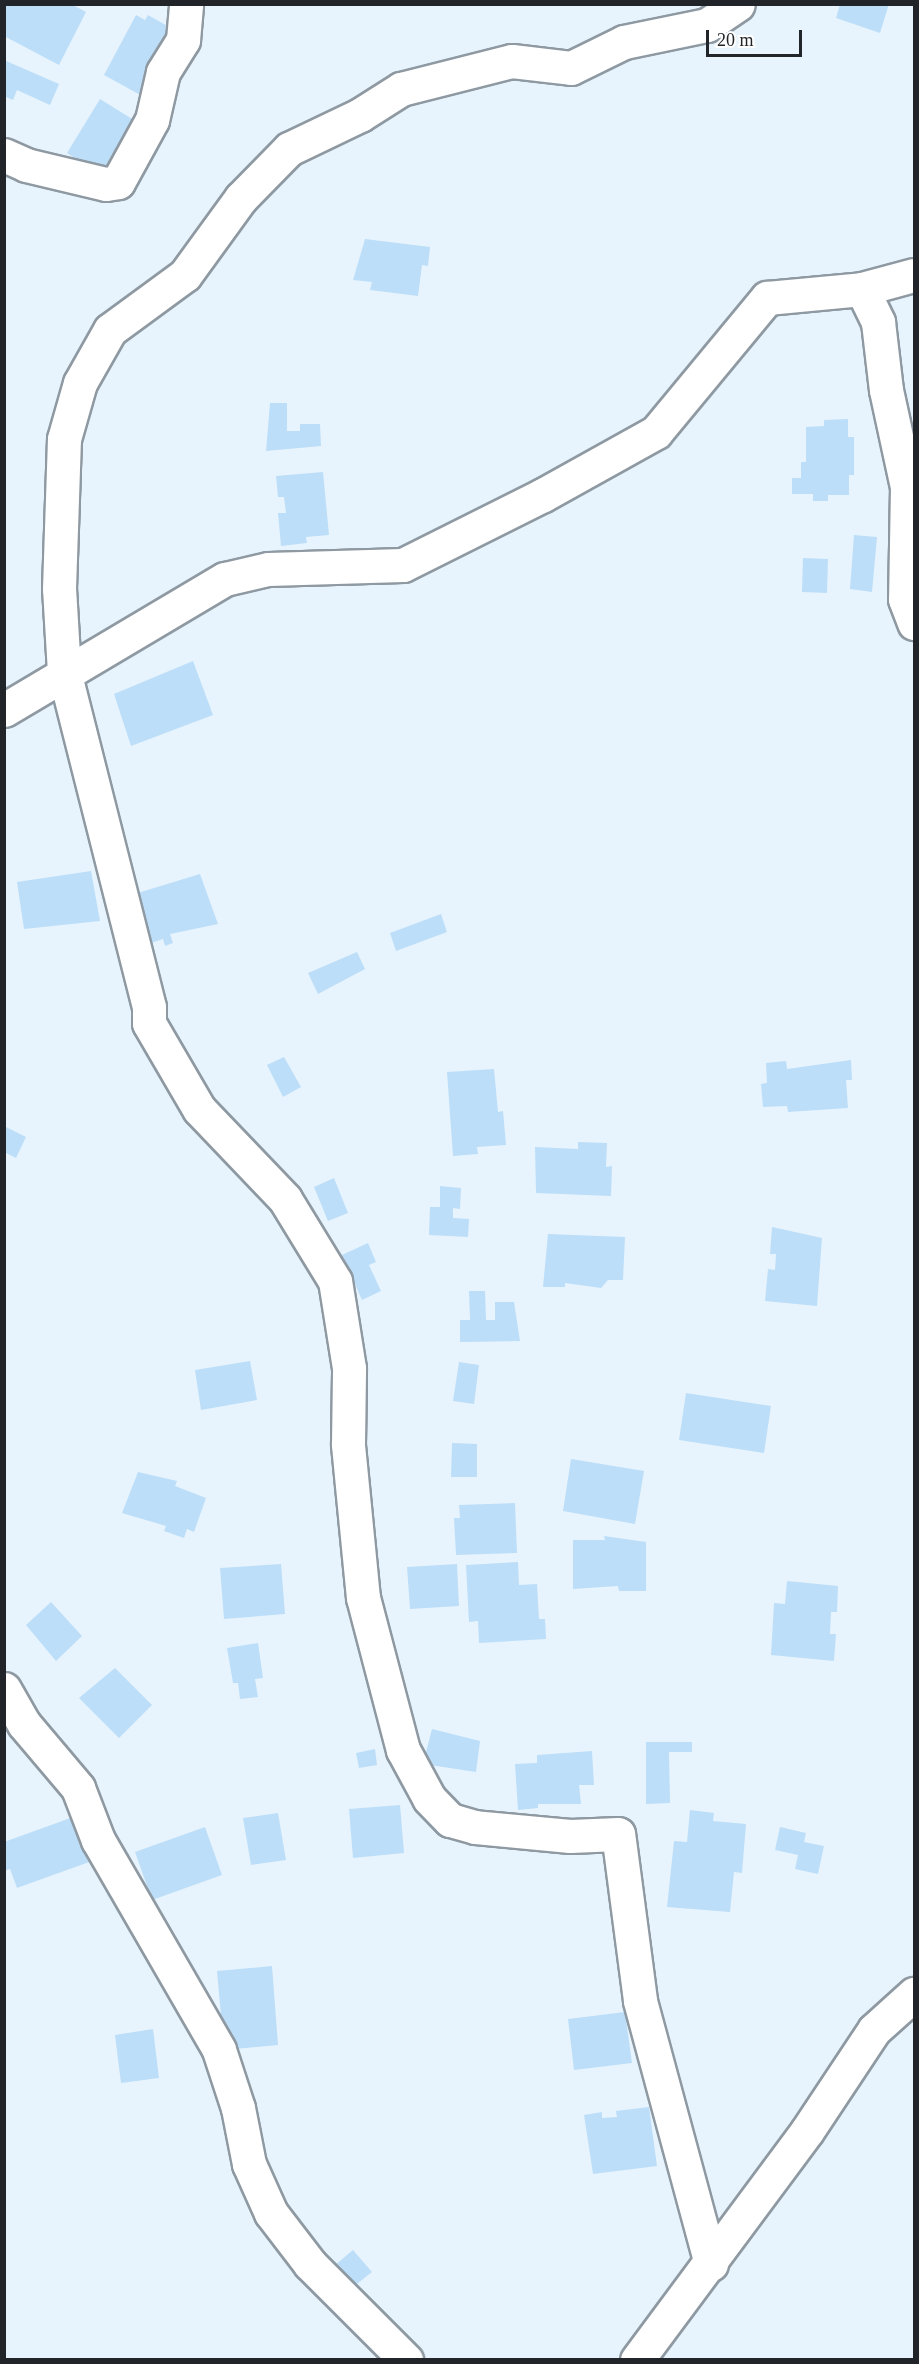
<!DOCTYPE html>
<style>
body{margin:0}
#map{position:relative;width:919px;height:2364px;overflow:hidden;background:#e7f4fd;font-family:Georgia,serif}
div>[style]{position:absolute}
.building>*{inset:0;background:#bddef8}
.roads{filter:drop-shadow(2px 0 #8e99a2) drop-shadow(-2px 0 #8e99a2) drop-shadow(0 2px #8e99a2) drop-shadow(0 -2px #8e99a2)}
.minor>*{height:33px;margin:-16.5px;padding:0 16.5px;transform-origin:16.5px;border-radius:16.5px;background:#fff}
span{translate:-50% -50%;white-space:nowrap;text-align:center;line-height:1.15;-webkit-text-stroke:6px #fff;paint-order:stroke}
.frame{position:absolute;inset:0;border:6px solid #212529;pointer-events:none}
.scale{position:absolute;left:706px;top:30px;width:96px;height:27px;box-sizing:border-box;border:3px solid #212529;border-top:0;padding-left:8px;font-size:18px;line-height:21px;white-space:nowrap;color:#212529;-webkit-text-stroke:4px #fff;paint-order:stroke}
</style>
<div id="map">
<div class="building">
<i style="clip-path:polygon(4px 4px,71px 4px,86px 12px,59px 65px,4px 36px)"></i>
<i style="clip-path:polygon(840px 4px,889px 4px,880px 33px,836px 18px)"></i>
<i style="clip-path:polygon(136px 15px,145px 20px,148px 15px,180px 33px,144px 97px,104px 75px)"></i>
<i style="clip-path:polygon(4px 60px,59px 84px,50px 105px,17px 90px,13px 100px,4px 96px)"></i>
<i style="clip-path:polygon(100px 99px,145px 127px,111px 181px,67px 153px)"></i>
<i style="clip-path:polygon(365px 239px,430px 247px,428px 266px,422px 265px,418px 296px,370px 290px,372px 282px,353px 280px)"></i>
<i style="clip-path:polygon(270px 403px,287px 403px,287px 431px,300px 431px,300px 424px,320px 424px,321px 446px,266px 451px)"></i>
<i style="clip-path:polygon(848px 419px,848px 437px,854px 437px,854px 475px,849px 475px,849px 495px,828px 495px,828px 501px,813px 501px,813px 494px,792px 494px,792px 478px,801px 478px,801px 462px,806px 462px,806px 427px,824px 426px,824px 420px)"></i>
<i style="clip-path:polygon(323px 472px,329px 535px,306px 537px,307px 543px,281px 546px,278px 513px,286px 513px,284px 497px,278px 497px,276px 476px)"></i>
<i style="clip-path:polygon(854px 535px,877px 537px,872px 592px,850px 589px)"></i>
<i style="clip-path:polygon(803px 558px,828px 559px,827px 593px,802px 592px)"></i>
<i style="clip-path:polygon(193px 661px,213px 715px,131px 746px,114px 694px)"></i>
<i style="clip-path:polygon(91px 871px,100px 921px,24px 929px,17px 882px)"></i>
<i style="clip-path:polygon(200px 874px,218px 924px,170px 934px,173px 943px,165px 946px,163px 939px,142px 946px,128px 896px)"></i>
<i style="clip-path:polygon(441px 914px,447px 932px,396px 951px,390px 933px)"></i>
<i style="clip-path:polygon(357px 952px,365px 969px,318px 994px,308px 973px)"></i>
<i style="clip-path:polygon(284px 1057px,301px 1087px,283px 1097px,267px 1065px)"></i>
<i style="clip-path:polygon(851px 1060px,852px 1080px,846px 1080px,848px 1108px,788px 1112px,787px 1106px,763px 1107px,761px 1084px,767px 1083px,766px 1063px,786px 1061px,787px 1069px)"></i>
<i style="clip-path:polygon(494px 1069px,498px 1112px,503px 1111px,506px 1145px,477px 1147px,478px 1154px,453px 1156px,447px 1072px)"></i>
<i style="clip-path:polygon(4px 1126px,26px 1137px,16px 1158px,4px 1152px)"></i>
<i style="clip-path:polygon(578px 1142px,607px 1143px,606px 1167px,612px 1166px,611px 1196px,536px 1193px,535px 1147px,578px 1149px)"></i>
<i style="clip-path:polygon(334px 1178px,348px 1213px,328px 1221px,314px 1187px)"></i>
<i style="clip-path:polygon(440px 1186px,461px 1188px,460px 1209px,453px 1208px,453px 1218px,469px 1219px,468px 1237px,429px 1235px,430px 1207px,440px 1207px)"></i>
<i style="clip-path:polygon(772px 1227px,822px 1238px,817px 1306px,765px 1301px,768px 1269px,775px 1270px,776px 1254px,770px 1254px)"></i>
<i style="clip-path:polygon(548px 1234px,625px 1237px,623px 1280px,608px 1280px,601px 1288px,565px 1283px,565px 1287px,543px 1287px)"></i>
<i style="clip-path:polygon(368px 1243px,376px 1262px,369px 1265px,381px 1291px,362px 1300px,342px 1255px)"></i>
<i style="clip-path:polygon(469px 1291px,485px 1291px,486px 1320px,495px 1320px,495px 1302px,514px 1302px,520px 1341px,460px 1342px,460px 1320px,470px 1320px)"></i>
<i style="clip-path:polygon(250px 1361px,257px 1400px,201px 1410px,195px 1370px)"></i>
<i style="clip-path:polygon(459px 1362px,479px 1365px,474px 1404px,453px 1401px)"></i>
<i style="clip-path:polygon(686px 1393px,771px 1406px,764px 1453px,679px 1440px)"></i>
<i style="clip-path:polygon(452px 1443px,477px 1444px,477px 1477px,451px 1477px)"></i>
<i style="clip-path:polygon(571px 1459px,644px 1471px,635px 1524px,563px 1511px)"></i>
<i style="clip-path:polygon(138px 1472px,177px 1481px,175px 1486px,206px 1498px,194px 1532px,187px 1529px,184px 1538px,164px 1531px,166px 1526px,122px 1513px)"></i>
<i style="clip-path:polygon(515px 1503px,517px 1553px,456px 1555px,454px 1518px,460px 1518px,459px 1505px)"></i>
<i style="clip-path:polygon(604px 1536px,646px 1542px,646px 1591px,619px 1591px,618px 1586px,573px 1589px,573px 1540px,605px 1540px)"></i>
<i style="clip-path:polygon(518px 1562px,519px 1585px,537px 1584px,539px 1619px,545px 1619px,546px 1639px,479px 1643px,478px 1621px,469px 1622px,466px 1565px)"></i>
<i style="clip-path:polygon(281px 1564px,285px 1614px,224px 1619px,220px 1568px)"></i>
<i style="clip-path:polygon(457px 1564px,459px 1606px,410px 1609px,407px 1567px)"></i>
<i style="clip-path:polygon(787px 1581px,838px 1586px,837px 1612px,831px 1612px,830px 1634px,836px 1634px,834px 1661px,771px 1655px,774px 1603px,785px 1604px)"></i>
<i style="clip-path:polygon(51px 1602px,82px 1636px,56px 1661px,26px 1625px)"></i>
<i style="clip-path:polygon(258px 1643px,263px 1678px,255px 1679px,258px 1697px,240px 1699px,238px 1683px,233px 1683px,227px 1648px)"></i>
<i style="clip-path:polygon(115px 1668px,152px 1705px,119px 1738px,79px 1698px)"></i>
<i style="clip-path:polygon(432px 1729px,480px 1741px,476px 1772px,423px 1764px)"></i>
<i style="clip-path:polygon(646px 1742px,692px 1742px,692px 1752px,669px 1752px,670px 1803px,646px 1804px)"></i>
<i style="clip-path:polygon(375px 1749px,377px 1765px,359px 1768px,356px 1753px)"></i>
<i style="clip-path:polygon(592px 1751px,594px 1785px,579px 1785px,581px 1804px,538px 1804px,538px 1808px,518px 1810px,515px 1764px,537px 1763px,537px 1755px)"></i>
<i style="clip-path:polygon(400px 1805px,404px 1853px,353px 1858px,349px 1809px)"></i>
<i style="clip-path:polygon(690px 1810px,714px 1813px,713px 1821px,746px 1824px,742px 1873px,734px 1872px,730px 1912px,667px 1907px,674px 1841px,687px 1842px)"></i>
<i style="clip-path:polygon(278px 1813px,286px 1860px,251px 1865px,243px 1818px)"></i>
<i style="clip-path:polygon(76px 1816px,92px 1861px,17px 1888px,10px 1869px,4px 1871px,4px 1842px)"></i>
<i style="clip-path:polygon(205px 1827px,222px 1875px,152px 1900px,135px 1852px)"></i>
<i style="clip-path:polygon(780px 1827px,806px 1833px,804px 1842px,824px 1846px,818px 1874px,795px 1869px,798px 1855px,775px 1850px)"></i>
<i style="clip-path:polygon(272px 1966px,278px 2045px,224px 2050px,217px 1971px)"></i>
<i style="clip-path:polygon(625px 2012px,632px 2063px,574px 2070px,568px 2019px)"></i>
<i style="clip-path:polygon(153px 2029px,159px 2078px,121px 2083px,115px 2035px)"></i>
<i style="clip-path:polygon(649px 2107px,657px 2166px,593px 2174px,584px 2115px,602px 2112px,602px 2118px,617px 2117px,616px 2111px)"></i>
<i style="clip-path:polygon(353px 2250px,372px 2272px,353px 2287px,335px 2265px)"></i>
</div>
<div class="roads">
<div class="minor">
<i style="left:4px;top:155px;width:24px;rotate:24deg"></i>
<i style="left:26px;top:165px;width:82px;rotate:13.4deg"></i>
<i style="left:106px;top:184px;width:12px;rotate:-9deg"></i>
<i style="left:118px;top:182px;width:71px;rotate:-61.3deg"></i>
<i style="left:152px;top:120px;width:49px;rotate:-77.1deg"></i>
<i style="left:163px;top:72px;width:38px;rotate:-58deg"></i>
<i style="left:183px;top:40px;width:36px;rotate:-85deg"></i>
<i style="left:862px;top:289px;width:37px;rotate:64deg"></i>
<i style="left:878px;top:322px;width:68px;rotate:83.3deg"></i>
<i style="left:886px;top:390px;width:99px;rotate:77.8deg"></i>
<i style="left:907px;top:487px;width:112px;rotate:91deg"></i>
<i style="left:905px;top:599px;width:26px;rotate:69deg"></i>
<i style="left:4px;top:710px;width:257px;rotate:-30.7deg"></i>
<i style="left:225px;top:579px;width:44px;rotate:-13.1deg"></i>
<i style="left:268px;top:569px;width:135px;rotate:-1.7deg"></i>
<i style="left:403px;top:565px;width:157px;rotate:-26.6deg"></i>
<i style="left:543px;top:495px;width:129px;rotate:-29.1deg"></i>
<i style="left:656px;top:432px;width:174px;rotate:-50.4deg"></i>
<i style="left:767px;top:298px;width:95px;rotate:-5.4deg"></i>
<i style="left:862px;top:289px;width:54px;rotate:-15.1deg"></i>
<i style="left:4px;top:1689px;width:40px;rotate:60.3deg"></i>
<i style="left:24px;top:1724px;width:84px;rotate:49.8deg"></i>
<i style="left:78px;top:1788px;width:56px;rotate:69deg"></i>
<i style="left:98px;top:1840px;width:242px;rotate:60deg"></i>
<i style="left:219px;top:2050px;width:61px;rotate:71.9deg"></i>
<i style="left:238px;top:2108px;width:57px;rotate:78.9deg"></i>
<i style="left:249px;top:2164px;width:54px;rotate:65.8deg"></i>
<i style="left:271px;top:2213px;width:64px;rotate:52.6deg"></i>
<i style="left:310px;top:2264px;width:136px;rotate:45deg"></i>
<i style="left:711px;top:2264px;width:273px;rotate:-105.1deg"></i>
<i style="left:640px;top:2000px;width:167px;rotate:-97.5deg"></i>
<i style="left:618px;top:1834px;width:48px;rotate:177.6deg"></i>
<i style="left:570px;top:1836px;width:95px;rotate:-174.6deg"></i>
<i style="left:475px;top:1827px;width:26px;rotate:-164deg"></i>
<i style="left:450px;top:1820px;width:30px;rotate:-134deg"></i>
<i style="left:429px;top:1798px;width:55px;rotate:-118.4deg"></i>
<i style="left:403px;top:1750px;width:157px;rotate:-104.7deg"></i>
<i style="left:363px;top:1598px;width:155px;rotate:-95.6deg"></i>
<i style="left:348px;top:1444px;width:76px;rotate:-89.2deg"></i>
<i style="left:349px;top:1368px;width:88px;rotate:-99.1deg"></i>
<i style="left:335px;top:1281px;width:96px;rotate:-121.4deg"></i>
<i style="left:285px;top:1199px;width:124px;rotate:-133.7deg"></i>
<i style="left:199px;top:1109px;width:99px;rotate:-120.2deg"></i>
<i style="left:149px;top:1023px;width:16px;rotate:-90deg"></i>
<i style="left:149px;top:1007px;width:346px;rotate:-104.2deg"></i>
<i style="left:64px;top:672px;width:83px;rotate:-93.4deg"></i>
<i style="left:59px;top:589px;width:150px;rotate:-88.1deg"></i>
<i style="left:64px;top:439px;width:58px;rotate:-74.1deg"></i>
<i style="left:80px;top:383px;width:61px;rotate:-60.5deg"></i>
<i style="left:110px;top:330px;width:93px;rotate:-36.3deg"></i>
<i style="left:185px;top:275px;width:95px;rotate:-54deg"></i>
<i style="left:241px;top:198px;width:69px;rotate:-45.6deg"></i>
<i style="left:289px;top:149px;width:79px;rotate:-25.6deg"></i>
<i style="left:360px;top:115px;width:49px;rotate:-32.4deg"></i>
<i style="left:401px;top:89px;width:114px;rotate:-14.2deg"></i>
<i style="left:512px;top:61px;width:59px;rotate:6.8deg"></i>
<i style="left:571px;top:68px;width:59px;rotate:-26.1deg"></i>
<i style="left:624px;top:42px;width:85px;rotate:-11.6deg"></i>
<i style="left:707px;top:25px;width:37px;rotate:-34deg"></i>
<i style="left:637px;top:2360px;width:285px;rotate:-53.4deg"></i>
<i style="left:807px;top:2131px;width:121px;rotate:-56.4deg"></i>
<i style="left:874px;top:2030px;width:54px;rotate:-42deg"></i>
</div>
</div>
<div class="frame"></div>
<div class="scale">20 m</div>
</div>
